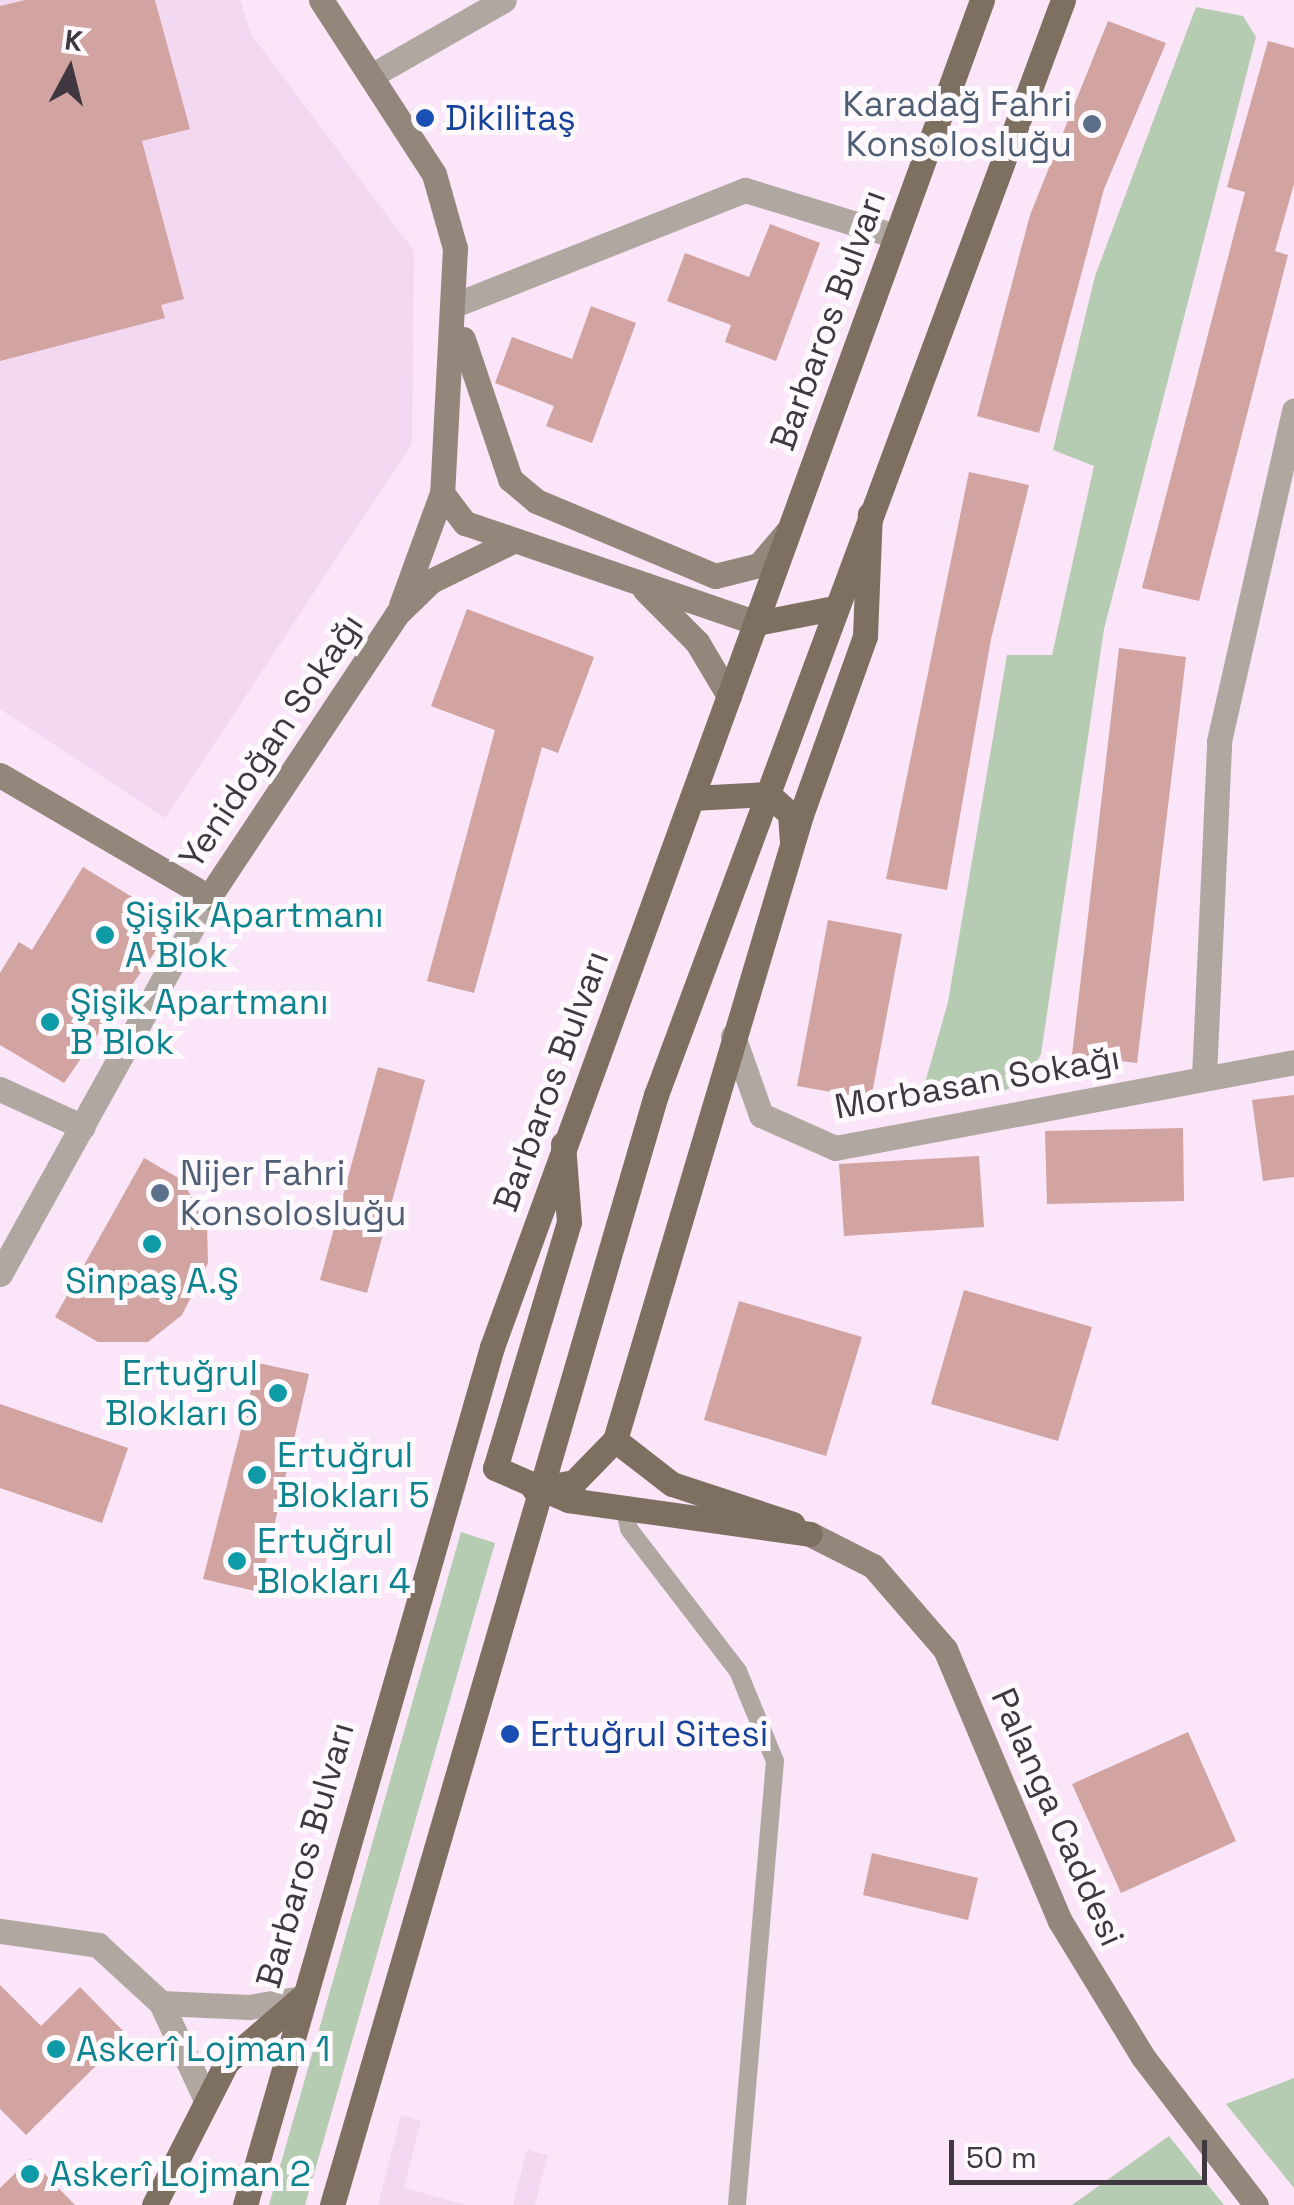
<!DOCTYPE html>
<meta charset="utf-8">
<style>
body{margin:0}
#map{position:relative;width:1294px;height:2205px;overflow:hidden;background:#fae5f9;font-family:"Space Grotesk",sans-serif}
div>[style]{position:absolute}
.built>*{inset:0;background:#f2d8f1}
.green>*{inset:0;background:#b5ccb2}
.building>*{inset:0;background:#d1a3a1}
.lane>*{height:18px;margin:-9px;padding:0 9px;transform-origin:9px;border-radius:9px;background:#b0a8a0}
.street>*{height:25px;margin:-12.5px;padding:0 12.5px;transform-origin:12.5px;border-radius:12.5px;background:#b0a8a0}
.secondary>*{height:25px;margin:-12.5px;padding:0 12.5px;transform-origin:12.5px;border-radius:12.5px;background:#93877b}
.primary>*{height:25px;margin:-12.5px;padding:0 12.5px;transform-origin:12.5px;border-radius:12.5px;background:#7d7060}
.dots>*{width:28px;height:28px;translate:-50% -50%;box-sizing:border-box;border:5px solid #fdf9fc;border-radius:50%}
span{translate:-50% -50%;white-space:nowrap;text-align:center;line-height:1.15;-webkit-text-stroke:10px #fdf9fc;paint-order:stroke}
.service-label{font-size:35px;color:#4e5e75}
.right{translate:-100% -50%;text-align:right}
.left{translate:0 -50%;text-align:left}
.transit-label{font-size:35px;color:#164399}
.street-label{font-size:35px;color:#403840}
.culture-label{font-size:35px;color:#0d838f}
.north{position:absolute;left:20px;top:20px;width:100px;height:100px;-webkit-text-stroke:8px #fdf9fc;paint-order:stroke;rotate:7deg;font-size:28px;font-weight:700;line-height:40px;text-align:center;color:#403840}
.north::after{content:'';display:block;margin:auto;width:35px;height:45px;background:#403840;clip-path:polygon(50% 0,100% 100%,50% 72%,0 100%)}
.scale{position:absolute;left:949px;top:2140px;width:258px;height:45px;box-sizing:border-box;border:5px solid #403840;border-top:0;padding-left:12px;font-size:30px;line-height:35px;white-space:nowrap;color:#403840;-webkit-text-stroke:8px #fdf9fc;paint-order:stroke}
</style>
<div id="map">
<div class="built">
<i style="clip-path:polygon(0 0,240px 0,251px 34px,414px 251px,412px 444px,165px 818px,0 709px)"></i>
<i style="clip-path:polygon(401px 2115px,421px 2121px,404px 2188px,466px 2205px,378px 2205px)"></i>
<i style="clip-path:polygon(527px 2150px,548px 2155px,535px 2205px,513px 2205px)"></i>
</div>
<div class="green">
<i style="clip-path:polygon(1196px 7px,1243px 16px,1256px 37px,1104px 629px,1041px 1054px,1026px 1081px,994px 1095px,921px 1097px,948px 1002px,1007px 655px,1052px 655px,1094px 466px,1053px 450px,1095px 276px)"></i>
<i style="clip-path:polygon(461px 1532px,495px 1543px,305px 2205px,269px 2205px)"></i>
<i style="clip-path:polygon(1294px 2078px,1294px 2188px,1226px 2104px)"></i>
<i style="clip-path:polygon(1169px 2136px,1224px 2205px,1072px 2205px)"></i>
</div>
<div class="building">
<i style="clip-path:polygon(25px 0,155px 0,190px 129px,142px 141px,184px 299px,161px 305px,165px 318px,0 361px,0 6px)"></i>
<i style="clip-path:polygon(1108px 21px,1166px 43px,1104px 189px,1039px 433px,977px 416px,1030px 215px)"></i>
<i style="clip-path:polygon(1268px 41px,1294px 48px,1294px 184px,1275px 251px,1288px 255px,1199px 601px,1142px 588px,1245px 192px,1227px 187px)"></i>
<i style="clip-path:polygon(770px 224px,820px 243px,776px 361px,725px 342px,731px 325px,667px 301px,685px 253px,749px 277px)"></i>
<i style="clip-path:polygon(591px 306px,636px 323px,592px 443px,546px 426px,554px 406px,495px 383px,512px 337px,572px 359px)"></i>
<i style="clip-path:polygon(969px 472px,1029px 485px,991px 639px,947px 890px,886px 879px)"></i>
<i style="clip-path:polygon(467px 609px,594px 657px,558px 753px,542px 747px,474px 993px,427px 981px,495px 730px,431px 706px)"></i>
<i style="clip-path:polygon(1119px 648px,1186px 657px,1137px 1063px,1072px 1055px)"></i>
<i style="clip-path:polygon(83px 867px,175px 923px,64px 1083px,0 1045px,0 973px,19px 942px,32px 950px)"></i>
<i style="clip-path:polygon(828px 920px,902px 934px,871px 1099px,797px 1086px)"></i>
<i style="clip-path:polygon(378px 1067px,425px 1080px,367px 1293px,320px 1280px)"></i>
<i style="clip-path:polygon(1294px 1095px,1294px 1177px,1263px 1181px,1252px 1100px)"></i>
<i style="clip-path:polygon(1183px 1128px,1184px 1201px,1047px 1204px,1045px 1131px)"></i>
<i style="clip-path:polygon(979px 1156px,984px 1227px,844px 1236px,839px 1164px)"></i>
<i style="clip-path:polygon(144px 1158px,182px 1180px,207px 1225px,208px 1263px,182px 1315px,148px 1342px,98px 1342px,55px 1317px)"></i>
<i style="clip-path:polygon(964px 1290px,1092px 1327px,1058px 1441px,931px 1404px)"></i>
<i style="clip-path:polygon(739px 1301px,862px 1337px,826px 1456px,704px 1420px)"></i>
<i style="clip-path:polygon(258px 1363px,309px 1374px,259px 1592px,203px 1579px)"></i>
<i style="clip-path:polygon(0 1404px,128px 1448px,102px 1523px,0 1488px)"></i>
<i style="clip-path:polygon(1188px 1732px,1236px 1841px,1121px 1893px,1072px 1784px)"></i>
<i style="clip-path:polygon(872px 1853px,978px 1878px,968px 1920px,863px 1895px)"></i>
<i style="clip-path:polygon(0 1985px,41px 2026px,80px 1987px,127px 2035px,26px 2135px,0 2109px)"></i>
<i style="clip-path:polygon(30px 2159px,75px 2205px,0 2205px,0 2188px)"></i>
</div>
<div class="lane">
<i style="left:625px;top:1511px;width:18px;rotate:77deg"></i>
<i style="left:629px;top:1529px;width:179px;rotate:52.5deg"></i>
<i style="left:738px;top:1671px;width:97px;rotate:67.7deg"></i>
<i style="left:775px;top:1761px;width:446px;rotate:94.9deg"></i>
</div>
<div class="street">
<i style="left:376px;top:73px;width:147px;rotate:-29.7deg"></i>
<i style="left:457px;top:304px;width:310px;rotate:-21.6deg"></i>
<i style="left:745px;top:190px;width:157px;rotate:17deg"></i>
<i style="left:733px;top:1036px;width:84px;rotate:70.5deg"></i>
<i style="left:761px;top:1115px;width:81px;rotate:24deg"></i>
<i style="left:835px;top:1148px;width:467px;rotate:-10.6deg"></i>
<i style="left:1204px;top:1077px;width:336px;rotate:-87.4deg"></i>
<i style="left:1219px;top:741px;width:339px;rotate:-77.2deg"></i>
<i style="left:0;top:1089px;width:91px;rotate:24.6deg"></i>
<i style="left:0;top:1274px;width:431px;rotate:-61deg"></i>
<i style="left:0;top:1931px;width:99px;rotate:8.1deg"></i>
<i style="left:98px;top:1945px;width:86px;rotate:42.6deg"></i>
<i style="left:161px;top:2003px;width:105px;rotate:65.1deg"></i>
<i style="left:161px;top:2003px;width:88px;rotate:2.6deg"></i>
<i style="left:249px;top:2007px;width:53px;rotate:-9.8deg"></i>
</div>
<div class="secondary">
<i style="left:321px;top:0;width:207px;rotate:57deg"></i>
<i style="left:434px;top:174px;width:77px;rotate:74.2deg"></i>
<i style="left:455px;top:248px;width:245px;rotate:93deg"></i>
<i style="left:442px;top:493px;width:119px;rotate:110.1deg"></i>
<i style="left:463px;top:339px;width:148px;rotate:71.4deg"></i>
<i style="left:510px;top:479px;width:34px;rotate:40deg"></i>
<i style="left:536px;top:501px;width:194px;rotate:22.7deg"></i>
<i style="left:715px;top:576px;width:45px;rotate:-14deg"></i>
<i style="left:759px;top:565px;width:43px;rotate:-49.7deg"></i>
<i style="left:442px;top:493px;width:38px;rotate:53deg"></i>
<i style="left:465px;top:523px;width:309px;rotate:18.9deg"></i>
<i style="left:645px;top:590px;width:74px;rotate:45deg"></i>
<i style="left:697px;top:642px;width:63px;rotate:59.3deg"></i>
<i style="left:0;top:775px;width:242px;rotate:30.3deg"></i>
<i style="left:209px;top:897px;width:340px;rotate:-56.4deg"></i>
<i style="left:397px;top:614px;width:47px;rotate:-44.1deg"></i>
<i style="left:431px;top:581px;width:93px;rotate:-26deg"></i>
<i style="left:810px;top:1534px;width:71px;rotate:26.9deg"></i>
<i style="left:873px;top:1566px;width:110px;rotate:49.1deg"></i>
<i style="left:945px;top:1649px;width:295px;rotate:67.1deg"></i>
<i style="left:1060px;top:1921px;width:159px;rotate:58.6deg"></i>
<i style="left:1143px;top:2057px;width:186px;rotate:52.6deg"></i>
</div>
<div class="primary">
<i style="left:757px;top:623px;width:73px;rotate:-11deg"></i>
<i style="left:692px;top:798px;width:76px;rotate:-3deg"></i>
<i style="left:768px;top:794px;width:30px;rotate:42deg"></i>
<i style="left:790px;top:814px;width:26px;rotate:86deg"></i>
<i style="left:563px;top:1144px;width:78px;rotate:85.6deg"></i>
<i style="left:569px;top:1222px;width:257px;rotate:106.7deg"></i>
<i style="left:495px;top:1468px;width:80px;rotate:23.7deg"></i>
<i style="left:568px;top:1500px;width:244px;rotate:8deg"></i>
<i style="left:615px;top:1440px;width:72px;rotate:37.7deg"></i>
<i style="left:672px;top:1484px;width:127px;rotate:18.3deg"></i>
<i style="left:534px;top:1489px;width:41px;rotate:-9.9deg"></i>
<i style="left:574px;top:1482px;width:59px;rotate:-45.7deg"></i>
<i style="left:615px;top:1440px;width:652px;rotate:-73.43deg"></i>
<i style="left:801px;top:815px;width:190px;rotate:-70.3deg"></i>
<i style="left:865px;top:636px;width:122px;rotate:-87.7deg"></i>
<i style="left:154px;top:2205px;width:161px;rotate:-63deg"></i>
<i style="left:227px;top:2062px;width:98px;rotate:-40.9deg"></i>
<i style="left:245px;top:2205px;width:893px;rotate:-73.94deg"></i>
<i style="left:492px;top:1347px;width:1433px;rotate:-70.01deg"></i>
<i style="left:332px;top:2205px;width:1156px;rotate:-73.73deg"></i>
<i style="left:656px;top:1095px;width:1168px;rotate:-69.61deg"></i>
</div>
<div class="dots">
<i style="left:425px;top:118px;background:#1a4fb4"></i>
<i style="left:1092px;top:124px;background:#5c6f8a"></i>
<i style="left:105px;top:935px;background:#0f9aa8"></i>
<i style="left:50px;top:1022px;background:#0f9aa8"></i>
<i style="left:160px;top:1193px;background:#5c6f8a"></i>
<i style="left:152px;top:1244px;background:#0f9aa8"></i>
<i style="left:278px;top:1393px;background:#0f9aa8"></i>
<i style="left:257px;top:1475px;background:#0f9aa8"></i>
<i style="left:237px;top:1561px;background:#0f9aa8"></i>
<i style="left:510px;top:1734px;background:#1a4fb4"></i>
<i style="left:56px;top:2049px;background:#0f9aa8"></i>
<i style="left:30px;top:2174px;background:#0f9aa8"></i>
</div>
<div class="service-label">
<span class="right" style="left:1072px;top:124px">Karadağ Fahri<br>Konsolosluğu</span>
<span class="left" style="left:180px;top:1193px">Nijer Fahri<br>Konsolosluğu</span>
</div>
<div class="transit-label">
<span class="left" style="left:445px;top:118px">Dikilitaş</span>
<span class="left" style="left:530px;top:1734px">Ertuğrul Sitesi</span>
</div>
<div class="street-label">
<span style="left:828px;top:320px;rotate:-70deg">Barbaros Bulvarı</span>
<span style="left:271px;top:741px;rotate:-56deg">Yenidoğan Sokağı</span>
<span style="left:551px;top:1081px;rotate:-70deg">Barbaros Bulvarı</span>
<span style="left:977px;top:1082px;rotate:-10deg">Morbasan Sokağı</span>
<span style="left:1058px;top:1817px;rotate:66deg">Palanga Caddesi</span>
<span style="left:305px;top:1855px;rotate:-74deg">Barbaros Bulvarı</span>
</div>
<div class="culture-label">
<span class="left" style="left:125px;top:935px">Şişik Apartmanı<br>A Blok</span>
<span class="left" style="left:70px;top:1022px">Şişik Apartmanı<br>B Blok</span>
<span style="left:152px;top:1281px">Sinpaş A.Ş</span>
<span class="right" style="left:258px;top:1393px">Ertuğrul<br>Blokları 6</span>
<span class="left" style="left:277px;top:1475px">Ertuğrul<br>Blokları 5</span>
<span class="left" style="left:257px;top:1561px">Ertuğrul<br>Blokları 4</span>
<span class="left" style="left:76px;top:2049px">Askerî Lojman 1</span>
<span class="left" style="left:50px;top:2174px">Askerî Lojman 2</span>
</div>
<div class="north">K</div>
<div class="scale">50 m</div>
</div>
